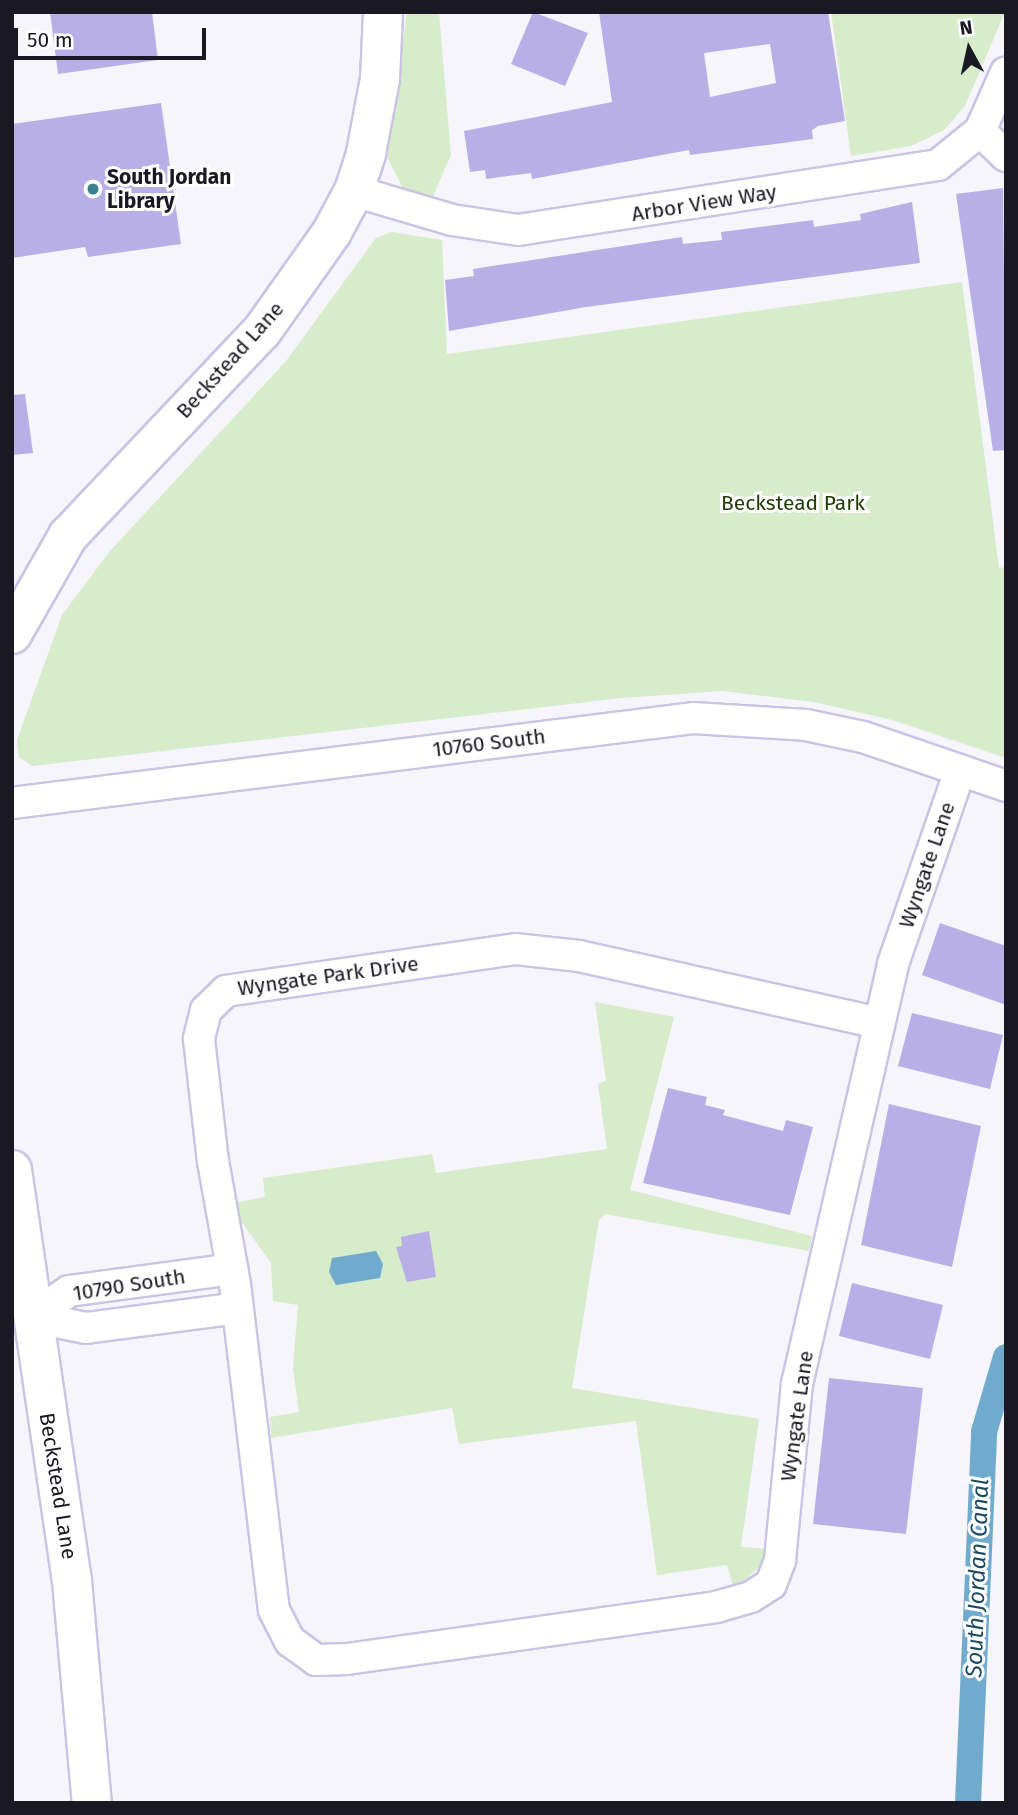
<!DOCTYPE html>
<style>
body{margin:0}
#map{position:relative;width:1018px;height:1815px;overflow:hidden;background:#f6f5fb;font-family:"Fira Sans",sans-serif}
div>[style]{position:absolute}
.green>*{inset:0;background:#d6ecca}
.water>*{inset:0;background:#70abcd}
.canal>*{height:26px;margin:-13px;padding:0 13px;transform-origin:13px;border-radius:13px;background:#70abcd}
.building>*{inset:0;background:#b8afe7}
.roads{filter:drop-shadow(2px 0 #c9c4e4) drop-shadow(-2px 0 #c9c4e4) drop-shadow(0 2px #c9c4e4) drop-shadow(0 -2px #c9c4e4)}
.street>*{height:30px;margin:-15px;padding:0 15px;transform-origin:15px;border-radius:15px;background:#fff}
.secondary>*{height:38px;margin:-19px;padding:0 19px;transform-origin:19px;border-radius:19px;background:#fff}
.dots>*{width:19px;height:19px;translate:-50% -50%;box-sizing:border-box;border:4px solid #fff;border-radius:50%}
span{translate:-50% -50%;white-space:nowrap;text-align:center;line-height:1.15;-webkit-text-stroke:6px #fff;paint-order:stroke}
.poi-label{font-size:21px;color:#1a1823;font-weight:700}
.left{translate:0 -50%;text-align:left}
.street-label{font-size:21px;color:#1a1823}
.park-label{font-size:21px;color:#1f3c04}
.water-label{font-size:23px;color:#194962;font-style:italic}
.frame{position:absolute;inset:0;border:14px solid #1a1823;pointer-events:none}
.north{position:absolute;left:934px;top:14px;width:70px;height:70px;-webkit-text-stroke:5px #fff;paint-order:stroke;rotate:352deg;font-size:19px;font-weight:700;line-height:28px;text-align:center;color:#1a1823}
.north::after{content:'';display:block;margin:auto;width:24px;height:32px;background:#1a1823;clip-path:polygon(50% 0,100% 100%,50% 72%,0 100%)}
.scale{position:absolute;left:14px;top:28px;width:192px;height:32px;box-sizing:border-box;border:4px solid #1a1823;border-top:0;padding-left:9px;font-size:21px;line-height:24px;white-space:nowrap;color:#1a1823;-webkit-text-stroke:5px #fff;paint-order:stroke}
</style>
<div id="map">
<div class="green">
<i style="clip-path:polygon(407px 12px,439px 12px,451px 155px,433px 196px,403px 188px,387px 157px)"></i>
<i style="clip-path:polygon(831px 12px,1005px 12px,965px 106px,944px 130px,911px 146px,851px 156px)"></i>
<i style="clip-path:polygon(392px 232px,442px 240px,447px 354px,962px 282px,999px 568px,1006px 567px,1006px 758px,892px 720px,814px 702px,722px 691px,622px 698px,32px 766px,19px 757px,17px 740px,62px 615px,110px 551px,286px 361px,376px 238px)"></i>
<i style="clip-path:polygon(595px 1002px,674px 1017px,630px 1190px,812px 1236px,809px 1251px,605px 1214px,599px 1220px,572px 1388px,759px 1419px,741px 1547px,766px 1549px,765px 1562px,734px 1589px,727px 1565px,657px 1575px,636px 1421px,459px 1444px,452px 1408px,271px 1438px,270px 1417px,299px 1412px,293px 1368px,298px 1305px,273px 1301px,271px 1263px,241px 1221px,238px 1202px,265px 1197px,263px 1178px,432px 1154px,436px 1173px,607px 1149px,598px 1084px,606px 1081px)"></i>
</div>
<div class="water">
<i style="clip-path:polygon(376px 1251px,383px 1264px,380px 1278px,336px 1285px,329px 1272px,332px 1258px)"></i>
</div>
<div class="canal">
<i style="left:968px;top:1803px;width:371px;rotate:-87.5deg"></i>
<i style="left:984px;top:1432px;width:78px;rotate:-73.7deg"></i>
</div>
<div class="building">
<i style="clip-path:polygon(50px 12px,152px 12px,158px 60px,58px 74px)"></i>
<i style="clip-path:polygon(533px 12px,588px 33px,565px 86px,511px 64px)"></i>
<i style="clip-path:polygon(evenodd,599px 12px,828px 12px,845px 121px,818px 126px,812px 130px,813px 139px,690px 155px,689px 150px,532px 179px,531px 173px,486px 179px,485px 170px,470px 172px,464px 131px,612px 102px,599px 12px,770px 44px,776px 83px,710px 97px,704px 53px,770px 44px)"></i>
<i style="clip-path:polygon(161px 103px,181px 244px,88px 257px,85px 247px,12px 258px,12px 124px)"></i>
<i style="clip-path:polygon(1003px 188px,1006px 450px,993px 451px,956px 194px)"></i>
<i style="clip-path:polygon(912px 202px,920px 263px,586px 307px,449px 331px,445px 280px,474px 276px,473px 269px,682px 237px,683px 244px,722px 240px,721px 232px,813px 220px,814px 227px,861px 220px,860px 214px)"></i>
<i style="clip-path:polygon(25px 394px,33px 453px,12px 455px,12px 395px)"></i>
<i style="clip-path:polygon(940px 923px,1006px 946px,1006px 1005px,922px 975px)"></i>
<i style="clip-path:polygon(912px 1013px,1003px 1035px,990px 1089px,898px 1066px)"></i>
<i style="clip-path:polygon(668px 1088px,707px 1097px,705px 1105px,725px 1110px,723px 1115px,783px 1131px,786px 1120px,813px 1127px,790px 1215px,643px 1183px)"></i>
<i style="clip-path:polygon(889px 1104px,981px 1126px,952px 1267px,861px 1245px)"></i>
<i style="clip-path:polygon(429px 1231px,436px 1277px,407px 1282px,396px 1247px,402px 1246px,401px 1237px)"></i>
<i style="clip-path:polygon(852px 1283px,943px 1305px,930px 1359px,839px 1336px)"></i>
<i style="clip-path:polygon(829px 1378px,923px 1388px,906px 1534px,813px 1524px)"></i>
</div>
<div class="roads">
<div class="street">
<i style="left:980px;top:131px;width:36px;rotate:44deg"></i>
<i style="left:354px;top:191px;width:102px;rotate:16.5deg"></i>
<i style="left:452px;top:220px;width:67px;rotate:8.6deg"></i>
<i style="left:518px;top:230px;width:425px;rotate:-8.8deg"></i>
<i style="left:938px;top:165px;width:54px;rotate:-39deg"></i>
<i style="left:980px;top:131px;width:64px;rotate:-66.2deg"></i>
<i style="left:12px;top:803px;width:686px;rotate:-7.11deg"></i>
<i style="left:693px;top:718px;width:113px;rotate:3.5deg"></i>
<i style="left:806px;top:725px;width:58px;rotate:11.9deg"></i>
<i style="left:863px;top:737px;width:151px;rotate:18.9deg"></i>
<i style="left:879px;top:1023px;width:307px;rotate:-167.4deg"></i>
<i style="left:579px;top:956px;width:63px;rotate:-173.7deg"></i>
<i style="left:516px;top:949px;width:293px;rotate:171.8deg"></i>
<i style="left:226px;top:991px;width:28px;rotate:136deg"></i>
<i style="left:206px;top:1010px;width:30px;rotate:104deg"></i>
<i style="left:199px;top:1039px;width:123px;rotate:83.5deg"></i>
<i style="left:213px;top:1161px;width:125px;rotate:79.9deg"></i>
<i style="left:235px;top:1284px;width:328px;rotate:83.2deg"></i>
<i style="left:274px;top:1610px;width:35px;rotate:63deg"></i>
<i style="left:290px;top:1641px;width:32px;rotate:36deg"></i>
<i style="left:316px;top:1660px;width:31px;rotate:-2deg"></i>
<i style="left:347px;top:1659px;width:373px;rotate:-8deg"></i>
<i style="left:716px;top:1607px;width:36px;rotate:-16deg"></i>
<i style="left:751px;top:1597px;width:24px;rotate:-33deg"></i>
<i style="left:771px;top:1584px;width:26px;rotate:-69deg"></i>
<i style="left:780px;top:1560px;width:177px;rotate:-84.5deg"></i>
<i style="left:797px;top:1384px;width:431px;rotate:-77.1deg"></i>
<i style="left:893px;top:964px;width:205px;rotate:-70.9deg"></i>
<i style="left:32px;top:1317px;width:45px;rotate:-35.1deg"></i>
<i style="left:69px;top:1291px;width:165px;rotate:-7.6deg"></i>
<i style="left:32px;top:1317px;width:55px;rotate:11.5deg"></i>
<i style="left:86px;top:1328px;width:153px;rotate:-7.5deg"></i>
</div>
<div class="secondary">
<i style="left:12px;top:634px;width:113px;rotate:-60.3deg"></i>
<i style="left:68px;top:536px;width:282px;rotate:-46.6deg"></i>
<i style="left:262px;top:331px;width:121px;rotate:-54.7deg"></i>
<i style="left:332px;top:232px;width:47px;rotate:-61.8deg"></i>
<i style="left:354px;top:191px;width:40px;rotate:-72deg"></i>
<i style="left:366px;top:153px;width:75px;rotate:-79.3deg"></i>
<i style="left:380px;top:79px;width:67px;rotate:-87.4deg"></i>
<i style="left:12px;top:1170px;width:415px;rotate:81.7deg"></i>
<i style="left:72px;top:1581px;width:223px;rotate:84.9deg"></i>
</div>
</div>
<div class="dots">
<i style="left:93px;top:189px;background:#3b808d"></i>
</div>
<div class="poi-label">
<span class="left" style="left:107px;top:189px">South Jordan<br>Library</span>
</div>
<div class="street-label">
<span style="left:704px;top:203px;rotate:-9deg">Arbor View Way</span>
<span style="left:230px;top:360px;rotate:-48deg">Beckstead Lane</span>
<span style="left:489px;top:743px;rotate:-7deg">10760 South</span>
<span style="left:927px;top:865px;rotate:-71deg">Wyngate Lane</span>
<span style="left:328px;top:976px;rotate:-8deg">Wyngate Park Drive</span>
<span style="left:129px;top:1285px;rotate:-9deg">10790 South</span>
<span style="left:797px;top:1416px;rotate:-82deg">Wyngate Lane</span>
<span style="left:58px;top:1486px;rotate:81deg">Beckstead Lane</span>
</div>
<div class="park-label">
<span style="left:793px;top:503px">Beckstead Park</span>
</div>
<div class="water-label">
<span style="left:977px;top:1578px;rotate:-88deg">South Jordan Canal</span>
</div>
<div class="frame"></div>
<div class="north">N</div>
<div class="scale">50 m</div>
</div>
